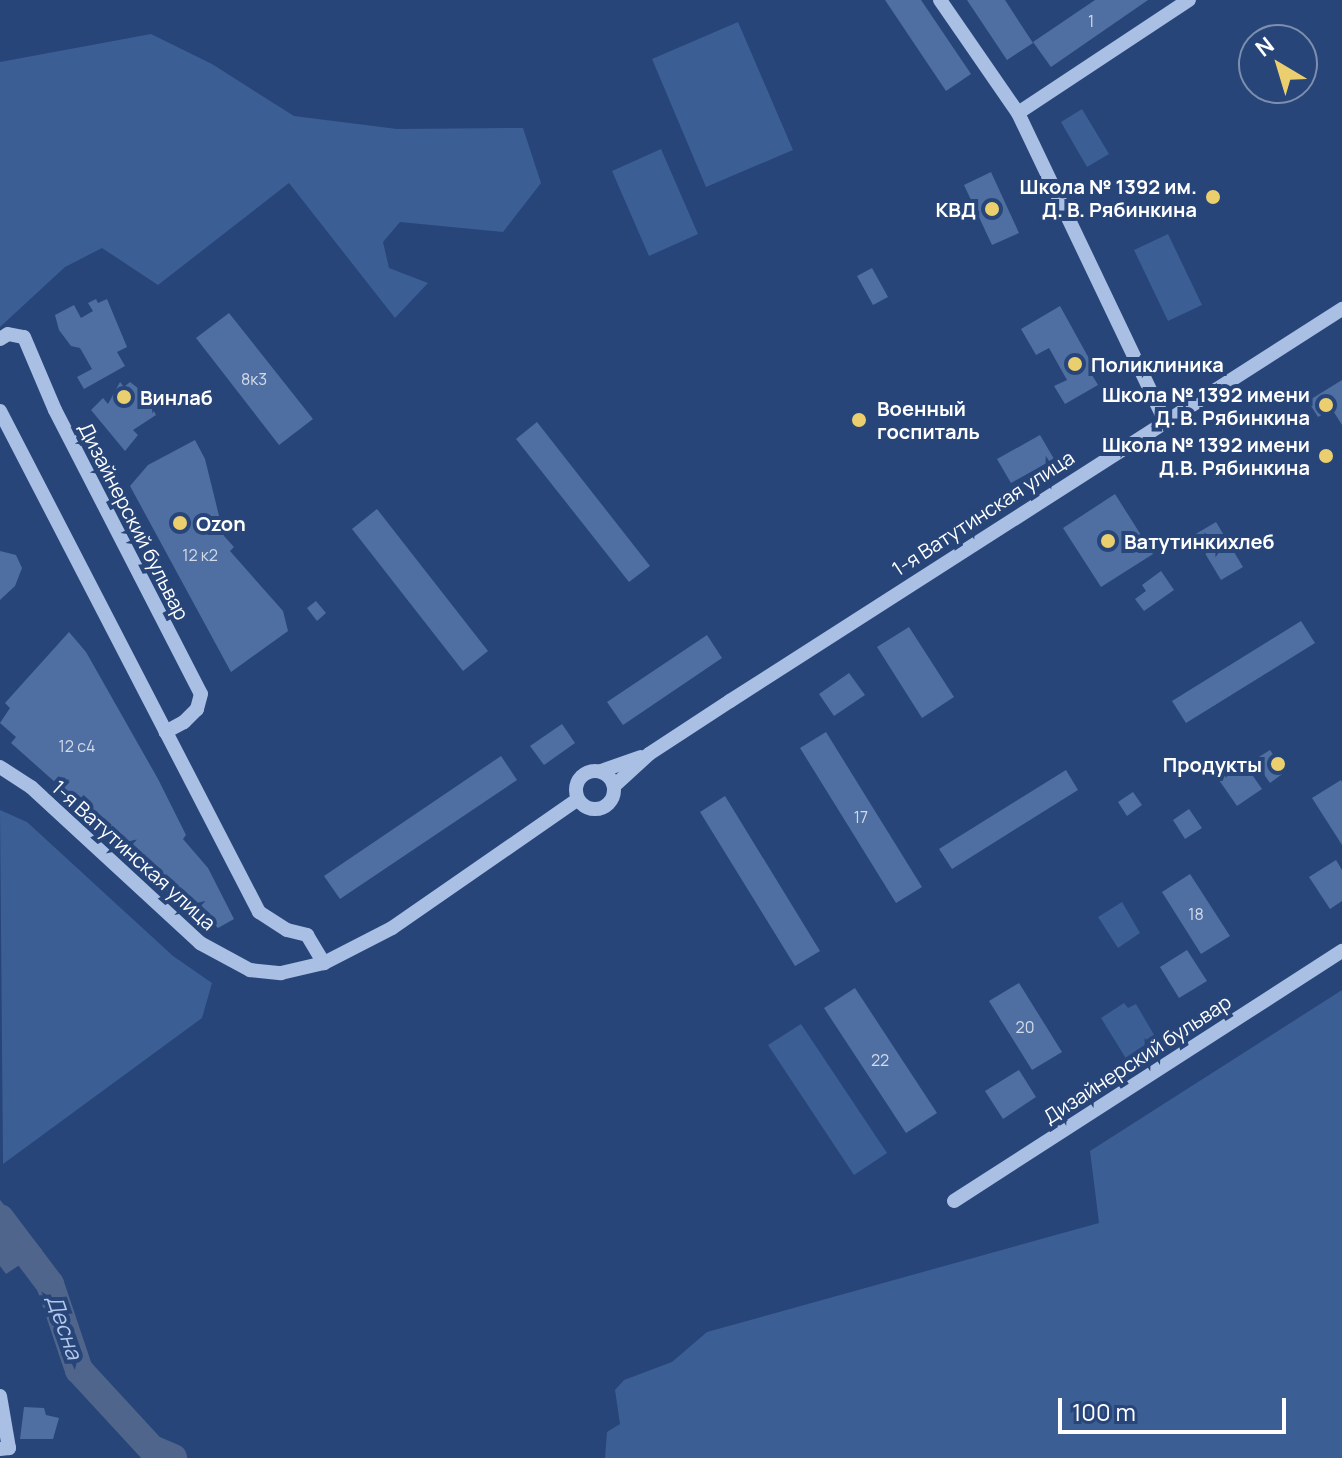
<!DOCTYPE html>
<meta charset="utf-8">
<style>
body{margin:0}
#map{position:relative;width:1342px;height:1458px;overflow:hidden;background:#274578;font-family:Manrope,sans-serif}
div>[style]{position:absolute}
.green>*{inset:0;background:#3b5e95}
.water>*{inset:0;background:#4f658b}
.river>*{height:28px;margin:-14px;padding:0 14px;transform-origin:14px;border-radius:14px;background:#4f658b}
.building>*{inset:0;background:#4f6fa2}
.minor>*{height:14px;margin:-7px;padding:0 7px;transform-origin:7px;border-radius:7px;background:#a9bfe3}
.minor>.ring{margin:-7px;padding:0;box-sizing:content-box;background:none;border:14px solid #a9bfe3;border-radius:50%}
.dots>*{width:22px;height:22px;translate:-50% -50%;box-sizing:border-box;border:4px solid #274578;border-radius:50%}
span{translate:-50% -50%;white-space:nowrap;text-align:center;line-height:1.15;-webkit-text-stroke:8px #274578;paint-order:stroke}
.number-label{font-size:16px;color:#d3dbe8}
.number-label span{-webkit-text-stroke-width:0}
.poi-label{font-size:20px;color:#fff;font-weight:700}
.right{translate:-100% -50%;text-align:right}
.left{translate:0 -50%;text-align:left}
.street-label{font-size:20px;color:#fff}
.water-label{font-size:22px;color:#b4c9eb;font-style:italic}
.north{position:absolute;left:1238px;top:24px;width:80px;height:80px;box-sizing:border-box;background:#274578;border:2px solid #7d8fae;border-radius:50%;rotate:322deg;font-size:22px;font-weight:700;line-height:32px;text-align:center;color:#fff}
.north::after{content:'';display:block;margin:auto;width:28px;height:36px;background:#ebcf6f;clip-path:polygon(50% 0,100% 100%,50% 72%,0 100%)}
.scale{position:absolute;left:1058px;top:1398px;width:228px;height:36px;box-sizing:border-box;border:4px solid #fff;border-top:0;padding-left:10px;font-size:24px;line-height:28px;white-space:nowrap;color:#fff;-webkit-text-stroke:6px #274578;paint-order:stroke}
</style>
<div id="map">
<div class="green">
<i style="clip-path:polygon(738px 22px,793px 150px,706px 187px,652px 59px)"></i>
<i style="clip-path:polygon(151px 34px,212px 64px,294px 116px,397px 129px,523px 128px,541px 183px,503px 232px,400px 222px,383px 242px,389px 268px,428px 283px,395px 318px,289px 183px,158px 285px,102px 248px,65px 267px,0 327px,0 62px)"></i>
<i style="clip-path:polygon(1082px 109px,1109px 154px,1087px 167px,1061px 122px)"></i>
<i style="clip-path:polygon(661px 149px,698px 234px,649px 256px,612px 171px)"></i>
<i style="clip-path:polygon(1168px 234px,1202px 305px,1168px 321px,1134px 250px)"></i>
<i style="clip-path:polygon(0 810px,27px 822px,173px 956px,212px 983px,202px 1018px,3px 1164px)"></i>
<i style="clip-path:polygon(1122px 902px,1140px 933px,1118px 948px,1098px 917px)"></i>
<i style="clip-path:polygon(1342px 990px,1342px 1458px,605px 1458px,607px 1432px,620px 1424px,615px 1390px,624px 1380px,672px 1362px,707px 1332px,1099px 1223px,1090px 1151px)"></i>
<i style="clip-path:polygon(1124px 1003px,1128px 1008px,1136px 1004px,1160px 1045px,1130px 1065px,1101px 1018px)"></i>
<i style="clip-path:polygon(801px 1024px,887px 1153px,854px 1175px,768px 1045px)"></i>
</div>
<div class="water">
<i style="clip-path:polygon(0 1200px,42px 1250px,6px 1274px,0 1266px)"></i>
</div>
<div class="river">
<i style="left:0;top:1218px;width:83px;rotate:52.9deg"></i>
<i style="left:50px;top:1284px;width:91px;rotate:71.4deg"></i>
<i style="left:79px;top:1370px;width:108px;rotate:47.3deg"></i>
<i style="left:152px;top:1449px;width:23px;rotate:23deg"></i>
</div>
<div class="building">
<i style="clip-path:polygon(885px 0,921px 0,971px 74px,946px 91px)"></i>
<i style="clip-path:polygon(967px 0,1005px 0,1033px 43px,1007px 60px)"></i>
<i style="clip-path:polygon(1095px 0,1148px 0,1051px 67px,1033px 42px)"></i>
<i style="clip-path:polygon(991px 172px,1019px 233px,992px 245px,964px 185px)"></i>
<i style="clip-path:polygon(872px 268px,888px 297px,873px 305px,857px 276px)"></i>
<i style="clip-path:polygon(96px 299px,98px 303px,107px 299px,127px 347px,117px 352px,125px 366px,84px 389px,77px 377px,92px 369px,80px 348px,71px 346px,59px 330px,55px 315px,74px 305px,81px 318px,93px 311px,88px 303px)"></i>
<i style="clip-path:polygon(1060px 306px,1097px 373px,1092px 375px,1098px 385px,1065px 404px,1054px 386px,1067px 380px,1049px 348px,1036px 355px,1021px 329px)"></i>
<i style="clip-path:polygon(229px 313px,313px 419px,279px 445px,196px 338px)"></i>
<i style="clip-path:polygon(1342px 380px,1342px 425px,1332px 409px,1318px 417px,1308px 401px)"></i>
<i style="clip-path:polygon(120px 382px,124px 387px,130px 382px,143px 392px,156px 415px,133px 430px,138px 435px,125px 451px,91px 410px,103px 398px,108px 404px)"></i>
<i style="clip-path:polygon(537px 422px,650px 566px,629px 582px,516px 439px)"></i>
<i style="clip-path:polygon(1040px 435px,1054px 459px,1011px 483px,997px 459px)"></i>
<i style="clip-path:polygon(195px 440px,205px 459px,224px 536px,234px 547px,230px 551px,283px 611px,288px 631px,231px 672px,130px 486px,148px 465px)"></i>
<i style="clip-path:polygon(1115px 494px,1153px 554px,1101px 587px,1063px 528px)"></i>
<i style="clip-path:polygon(377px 509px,488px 651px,463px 671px,352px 529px)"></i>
<i style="clip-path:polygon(1216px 522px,1243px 567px,1221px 580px,1194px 535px)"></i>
<i style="clip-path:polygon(0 551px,16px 555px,22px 568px,15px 586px,0 600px)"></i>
<i style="clip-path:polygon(1161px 571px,1174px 590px,1144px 611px,1135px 599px,1146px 591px,1142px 585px)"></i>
<i style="clip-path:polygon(316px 601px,326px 613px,317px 621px,307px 608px)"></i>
<i style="clip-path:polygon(1301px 621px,1315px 643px,1186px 723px,1172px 701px)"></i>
<i style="clip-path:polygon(909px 627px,954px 697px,922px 718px,877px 647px)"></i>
<i style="clip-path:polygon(69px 632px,86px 652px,158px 779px,186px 835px,183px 839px,208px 868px,234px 919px,218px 928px,198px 908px,169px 895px,155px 871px,11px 743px,16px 737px,0 723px,10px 708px,5px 703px)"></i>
<i style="clip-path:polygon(707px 635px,722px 658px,623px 725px,607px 702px)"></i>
<i style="clip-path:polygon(849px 673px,865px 695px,834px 716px,819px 694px)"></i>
<i style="clip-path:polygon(562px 724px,575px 743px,544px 765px,530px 746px)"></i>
<i style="clip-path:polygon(826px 732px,922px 887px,896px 903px,800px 748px)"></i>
<i style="clip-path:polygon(1270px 750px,1285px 772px,1270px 783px,1254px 760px)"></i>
<i style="clip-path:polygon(501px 756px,517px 780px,340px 899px,324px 876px)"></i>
<i style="clip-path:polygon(1244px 763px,1262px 789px,1237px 806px,1219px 780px)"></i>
<i style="clip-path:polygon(1066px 770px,1078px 790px,952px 869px,939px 849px)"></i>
<i style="clip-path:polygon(1341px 780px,1342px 782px,1342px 845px,1312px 798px)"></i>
<i style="clip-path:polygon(1133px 792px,1142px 805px,1127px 816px,1118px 802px)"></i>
<i style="clip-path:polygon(725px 796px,820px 951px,795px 966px,700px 812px)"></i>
<i style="clip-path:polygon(1189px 809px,1202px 828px,1185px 839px,1173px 820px)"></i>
<i style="clip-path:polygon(1336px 860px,1342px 870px,1342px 901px,1330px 909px,1309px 877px)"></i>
<i style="clip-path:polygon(1190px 874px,1230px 936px,1201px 954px,1162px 892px)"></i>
<i style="clip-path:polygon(1187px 950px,1207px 981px,1179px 998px,1160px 967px)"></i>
<i style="clip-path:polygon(1019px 983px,1062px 1052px,1032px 1070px,989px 1001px)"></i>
<i style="clip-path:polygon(855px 988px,937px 1113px,906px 1133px,824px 1008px)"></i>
<i style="clip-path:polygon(1019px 1070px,1036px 1097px,1003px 1119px,985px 1091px)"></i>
<i style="clip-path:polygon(24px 1407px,44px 1408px,46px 1415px,59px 1418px,53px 1439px,20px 1439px)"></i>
</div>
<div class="minor">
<i style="left:940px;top:0;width:137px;rotate:55.4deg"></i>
<i style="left:1018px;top:113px;width:341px;rotate:64.5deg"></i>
<i style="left:1018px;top:113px;width:205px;rotate:-33.5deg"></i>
<i style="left:0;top:339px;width:9px;rotate:-32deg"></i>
<i style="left:8px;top:334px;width:16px;rotate:11deg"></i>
<i style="left:24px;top:337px;width:79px;rotate:67deg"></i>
<i style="left:55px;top:410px;width:319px;rotate:62.8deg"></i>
<i style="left:201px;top:694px;width:16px;rotate:105deg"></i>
<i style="left:197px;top:709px;width:18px;rotate:135deg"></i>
<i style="left:184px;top:722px;width:21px;rotate:152deg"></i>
<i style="left:0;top:411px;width:564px;rotate:62.66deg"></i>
<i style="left:259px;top:912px;width:33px;rotate:33deg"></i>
<i style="left:287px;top:930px;width:21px;rotate:14deg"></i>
<i style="left:307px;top:935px;width:33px;rotate:59deg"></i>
<i style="left:0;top:767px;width:37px;rotate:33deg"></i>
<i style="left:31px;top:787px;width:230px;rotate:42.7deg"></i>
<i style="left:200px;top:943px;width:57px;rotate:28.4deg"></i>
<i style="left:250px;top:970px;width:31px;rotate:6deg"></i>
<i style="left:281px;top:973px;width:44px;rotate:-13.1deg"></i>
<i style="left:324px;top:963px;width:76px;rotate:-27.2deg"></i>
<i style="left:392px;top:928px;width:226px;rotate:-34.7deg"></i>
<i class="ring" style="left:576px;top:771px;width:24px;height:24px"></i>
<i style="left:601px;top:771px;width:42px;rotate:-19.3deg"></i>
<i style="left:614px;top:786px;width:47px;rotate:-42.4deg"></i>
<i style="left:649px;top:754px;width:97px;rotate:-33.2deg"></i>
<i style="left:730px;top:701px;width:727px;rotate:-32.64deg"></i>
<i style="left:954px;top:1201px;width:462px;rotate:-32.8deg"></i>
<i style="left:0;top:1396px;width:53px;rotate:80.2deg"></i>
<i style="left:9px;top:1448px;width:9px;rotate:174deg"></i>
</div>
<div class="dots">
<i style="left:1213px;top:197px;background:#ebcf6f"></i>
<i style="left:992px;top:209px;background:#ebcf6f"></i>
<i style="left:1075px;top:364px;background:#ebcf6f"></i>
<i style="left:124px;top:397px;background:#ebcf6f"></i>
<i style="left:1326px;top:405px;background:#ebcf6f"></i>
<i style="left:859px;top:420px;background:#ebcf6f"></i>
<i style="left:1326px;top:456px;background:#ebcf6f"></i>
<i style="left:180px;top:523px;background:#ebcf6f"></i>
<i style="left:1108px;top:541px;background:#ebcf6f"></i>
<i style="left:1278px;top:764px;background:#ebcf6f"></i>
</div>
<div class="number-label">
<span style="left:1091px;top:21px">1</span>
<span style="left:254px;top:379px">8к3</span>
<span style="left:200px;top:555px">12 к2</span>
<span style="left:77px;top:746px">12 с4</span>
<span style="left:861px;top:817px">17</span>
<span style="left:1196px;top:914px">18</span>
<span style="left:1025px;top:1027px">20</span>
<span style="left:880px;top:1060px">22</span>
</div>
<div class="poi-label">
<span class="right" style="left:1197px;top:198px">Школа № 1392 им.<br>Д. В. Рябинкина</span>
<span class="right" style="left:976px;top:209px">КВД</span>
<span class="left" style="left:1091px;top:364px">Поликлиника</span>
<span class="right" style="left:1310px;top:406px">Школа № 1392 имени<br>Д. В. Рябинкина</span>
<span class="left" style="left:140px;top:397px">Винлаб</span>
<span class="left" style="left:877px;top:420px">Военный<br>госпиталь</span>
<span class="right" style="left:1310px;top:456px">Школа № 1392 имени<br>Д.В. Рябинкина</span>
<span class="left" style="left:196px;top:523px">Ozon</span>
<span class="left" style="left:1124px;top:541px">Ватутинкихлеб</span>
<span class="right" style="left:1262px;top:764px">Продукты</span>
</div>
<div class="street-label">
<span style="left:983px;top:513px;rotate:-33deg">1-я Ватутинская улица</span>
<span style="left:134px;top:521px;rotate:63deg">Дизайнерский бульвар</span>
<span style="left:134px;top:855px;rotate:42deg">1-я Ватутинская улица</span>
<span style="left:1137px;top:1059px;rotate:-33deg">Дизайнерский бульвар</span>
</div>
<div class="water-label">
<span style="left:64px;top:1327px;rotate:71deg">Десна</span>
</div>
<div class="north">N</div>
<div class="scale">100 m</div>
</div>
